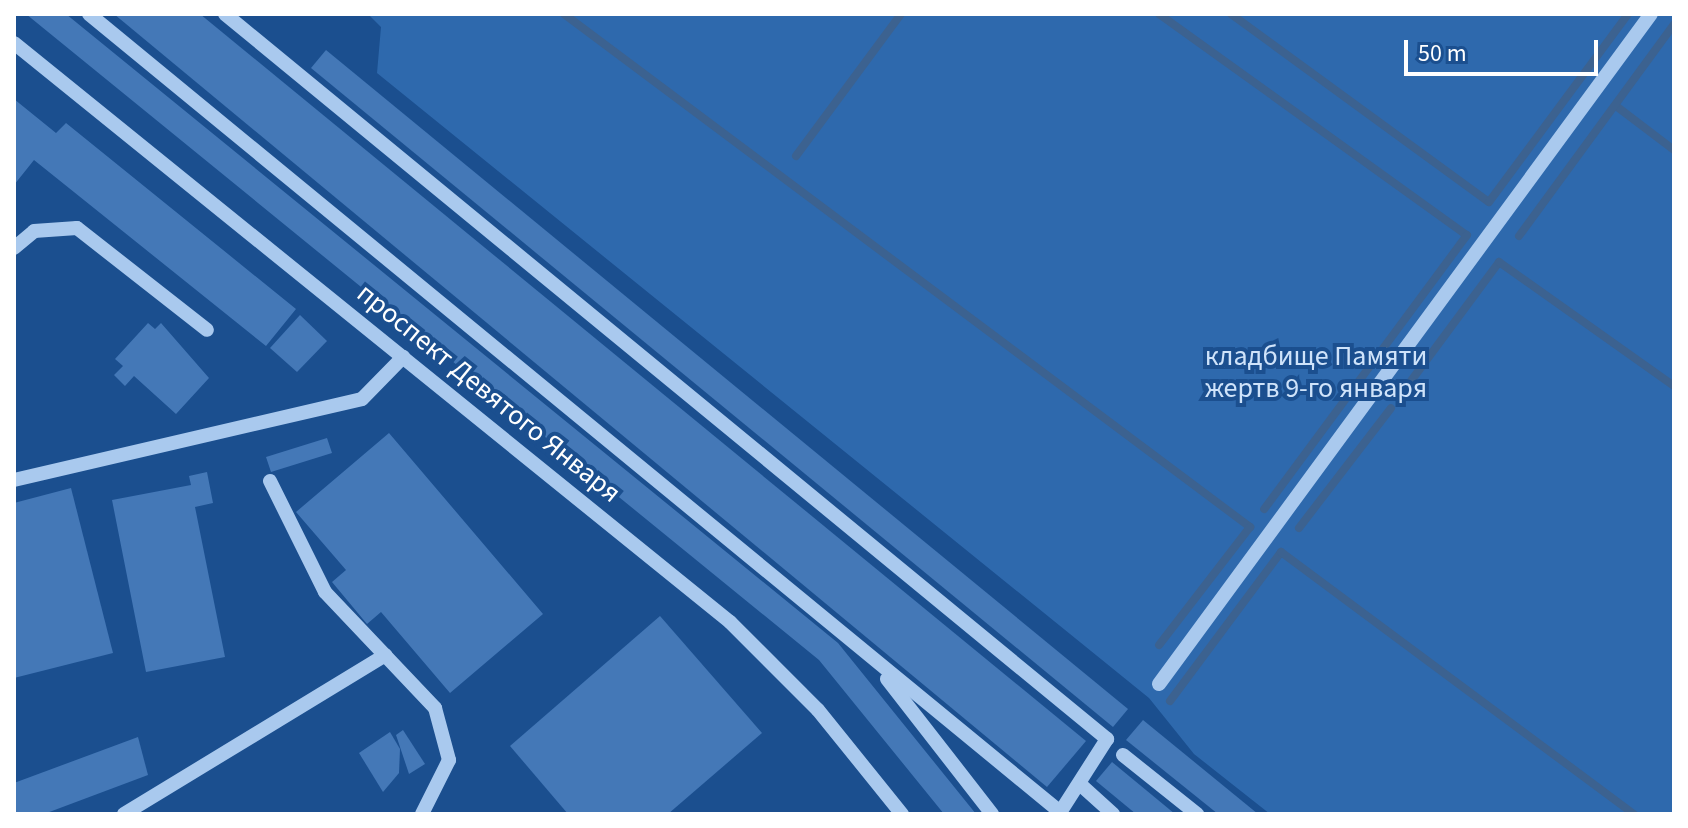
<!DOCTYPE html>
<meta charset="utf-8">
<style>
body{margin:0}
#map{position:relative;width:1688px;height:828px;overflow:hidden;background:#1b4f8f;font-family:"Source Sans 3",sans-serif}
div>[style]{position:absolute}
.green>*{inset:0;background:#2e69ad}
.stream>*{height:8px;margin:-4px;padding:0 4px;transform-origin:4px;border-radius:4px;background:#3c6290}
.building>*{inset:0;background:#4478b7}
.minor>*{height:14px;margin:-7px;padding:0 7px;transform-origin:7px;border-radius:7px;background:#a9c9ee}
span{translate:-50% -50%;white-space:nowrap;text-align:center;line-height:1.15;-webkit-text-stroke:8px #1b4f8f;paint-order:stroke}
.park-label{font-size:28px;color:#cfe3fa}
.street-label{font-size:28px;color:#fff}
.frame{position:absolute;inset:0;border:16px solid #fff;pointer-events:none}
.scale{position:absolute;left:1404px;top:40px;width:194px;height:36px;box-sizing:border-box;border:4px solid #fff;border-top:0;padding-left:10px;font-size:24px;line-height:28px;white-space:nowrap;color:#fff;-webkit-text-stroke:6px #1b4f8f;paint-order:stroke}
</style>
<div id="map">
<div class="green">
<i style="clip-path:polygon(368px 14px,1674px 14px,1674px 814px,1270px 814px,1194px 754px,1149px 698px,377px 73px,381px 27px)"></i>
</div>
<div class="stream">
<i style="left:564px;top:14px;width:857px;rotate:36.79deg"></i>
<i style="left:1250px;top:527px;width:149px;rotate:127.6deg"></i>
<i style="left:1159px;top:14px;width:379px;rotate:35.7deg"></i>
<i style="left:1467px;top:235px;width:341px;rotate:126.5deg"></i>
<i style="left:1231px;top:14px;width:319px;rotate:36.1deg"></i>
<i style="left:1489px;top:202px;width:234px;rotate:-53.5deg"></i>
<i style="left:1616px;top:106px;width:73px;rotate:37.2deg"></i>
<i style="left:796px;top:156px;width:177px;rotate:-53.5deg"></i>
<i style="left:1519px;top:236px;width:263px;rotate:-53.8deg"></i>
<i style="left:1408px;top:385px;width:153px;rotate:-53.5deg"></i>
<i style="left:1499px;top:262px;width:214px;rotate:35.3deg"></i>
<i style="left:1299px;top:528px;width:151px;rotate:-52.5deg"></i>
<i style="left:1170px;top:701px;width:186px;rotate:-53.3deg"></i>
<i style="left:1281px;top:552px;width:440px;rotate:36.6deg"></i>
</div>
<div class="building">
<i style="clip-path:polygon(26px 14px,66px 14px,838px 643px,976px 814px,944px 814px,819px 660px)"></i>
<i style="clip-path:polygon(114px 14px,200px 14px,1086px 741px,1047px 787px)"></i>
<i style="clip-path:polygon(326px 50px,1128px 709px,1113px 727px,311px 68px)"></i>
<i style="clip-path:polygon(14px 99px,56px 133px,66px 123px,296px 309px,266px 346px,34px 160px,14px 185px)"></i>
<i style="clip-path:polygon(300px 315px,327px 341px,297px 372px,270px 348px)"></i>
<i style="clip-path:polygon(148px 323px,155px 329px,161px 323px,209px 378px,176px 414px,134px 376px,125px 386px,114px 375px,123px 366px,115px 359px)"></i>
<i style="clip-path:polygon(389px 433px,543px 614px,450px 693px,381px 612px,367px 624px,332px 582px,346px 570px,296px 512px)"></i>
<i style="clip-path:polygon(327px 438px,332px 453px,271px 472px,266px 457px)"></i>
<i style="clip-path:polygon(207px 472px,213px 503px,195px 507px,225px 657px,146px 672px,112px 500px,191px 485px,189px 476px)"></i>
<i style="clip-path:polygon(71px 488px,113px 653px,14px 678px,14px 503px)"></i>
<i style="clip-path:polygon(660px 616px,762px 733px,668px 814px,568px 814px,510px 746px)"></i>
<i style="clip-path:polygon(1143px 720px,1258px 814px,1218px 814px,1126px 740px)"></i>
<i style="clip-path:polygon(403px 730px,425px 764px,409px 774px,396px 735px)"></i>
<i style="clip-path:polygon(390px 732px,400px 749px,399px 773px,383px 792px,359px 753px)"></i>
<i style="clip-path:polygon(138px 737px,148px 775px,44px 814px,14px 814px,14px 783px)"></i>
<i style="clip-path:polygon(1112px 762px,1175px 814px,1136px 814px,1096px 781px)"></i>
</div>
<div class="minor">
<i style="left:89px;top:14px;width:1257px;rotate:39.41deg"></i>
<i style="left:225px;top:14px;width:1142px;rotate:39.42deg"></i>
<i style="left:1107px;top:739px;width:89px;rotate:122.6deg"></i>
<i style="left:14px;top:43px;width:921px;rotate:38.96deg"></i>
<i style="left:730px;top:622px;width:124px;rotate:45deg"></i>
<i style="left:818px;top:710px;width:134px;rotate:51.1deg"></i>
<i style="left:14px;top:248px;width:26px;rotate:-40deg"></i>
<i style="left:34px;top:231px;width:43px;rotate:-4deg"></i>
<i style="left:77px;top:228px;width:165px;rotate:38.1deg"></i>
<i style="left:14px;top:480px;width:357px;rotate:-13.1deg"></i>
<i style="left:362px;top:399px;width:59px;rotate:-45.7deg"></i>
<i style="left:270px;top:481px;width:124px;rotate:63.6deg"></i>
<i style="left:325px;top:592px;width:160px;rotate:46.5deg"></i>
<i style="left:435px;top:708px;width:54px;rotate:74.9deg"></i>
<i style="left:449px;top:760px;width:60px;rotate:116.6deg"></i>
<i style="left:887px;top:679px;width:171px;rotate:52.1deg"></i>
<i style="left:1159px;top:684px;width:831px;rotate:-53.71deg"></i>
<i style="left:1123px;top:755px;width:95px;rotate:38.6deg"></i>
<i style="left:1082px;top:786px;width:42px;rotate:42.1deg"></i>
<i style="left:124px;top:814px;width:306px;rotate:-31.3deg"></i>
</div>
<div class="park-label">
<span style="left:1316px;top:372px">кладбище Памяти<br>жертв 9-го января</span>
</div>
<div class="street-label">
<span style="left:489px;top:393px;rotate:39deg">проспект Девятого Января</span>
</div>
<div class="frame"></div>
<div class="scale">50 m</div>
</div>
